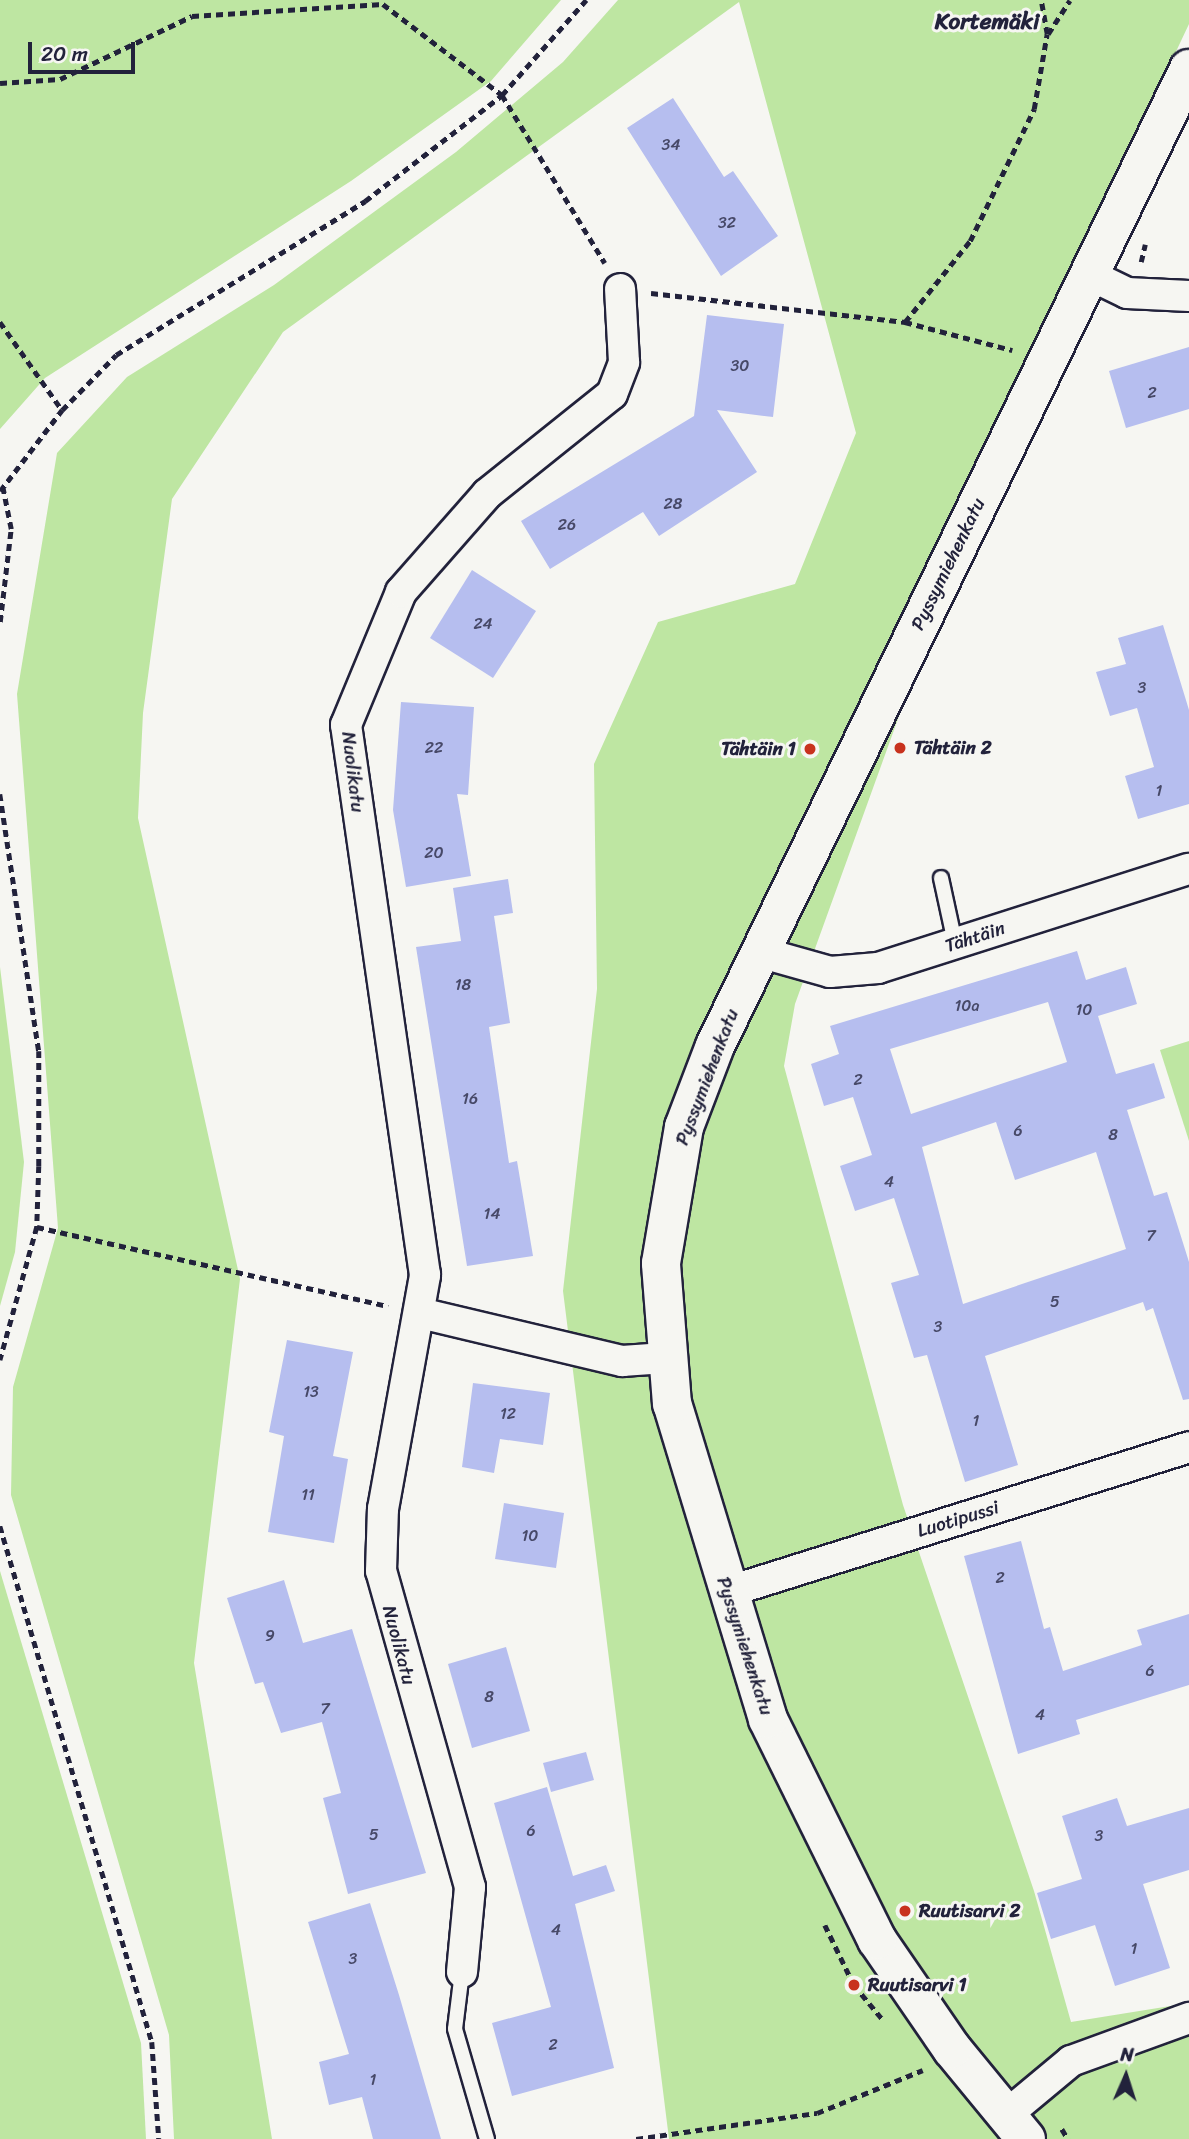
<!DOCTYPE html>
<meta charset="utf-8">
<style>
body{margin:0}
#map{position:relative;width:1189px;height:2139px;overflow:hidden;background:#f6f6f2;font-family:Sriracha,sans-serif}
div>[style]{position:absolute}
.green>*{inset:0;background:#bee6a2}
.building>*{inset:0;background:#b6beef}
.path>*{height:4.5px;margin-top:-2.25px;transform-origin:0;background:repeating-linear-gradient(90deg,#22223b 0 7px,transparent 0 12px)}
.roads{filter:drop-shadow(2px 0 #22223b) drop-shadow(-2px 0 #22223b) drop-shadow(0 2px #22223b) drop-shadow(0 -2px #22223b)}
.lane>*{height:14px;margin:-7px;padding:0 7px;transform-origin:7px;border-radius:7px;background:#f6f6f2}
.street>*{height:30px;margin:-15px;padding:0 15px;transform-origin:15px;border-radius:15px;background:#f6f6f2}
.secondary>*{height:38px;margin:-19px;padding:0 19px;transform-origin:19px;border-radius:19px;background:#f6f6f2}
.dots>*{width:19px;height:19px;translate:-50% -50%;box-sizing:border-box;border:4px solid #f6f6f2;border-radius:50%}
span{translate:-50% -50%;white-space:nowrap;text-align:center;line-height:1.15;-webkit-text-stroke:6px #f6f6f2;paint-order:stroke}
.number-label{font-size:16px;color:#474968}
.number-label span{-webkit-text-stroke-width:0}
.street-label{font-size:19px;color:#22223b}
.poi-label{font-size:19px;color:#22223b;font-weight:700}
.left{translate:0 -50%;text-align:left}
.right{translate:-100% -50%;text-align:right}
.quarter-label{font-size:23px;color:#22223b;font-weight:700}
.north{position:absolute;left:1091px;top:2041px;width:70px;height:70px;-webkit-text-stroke:5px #f6f6f2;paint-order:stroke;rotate:3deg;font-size:19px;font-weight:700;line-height:28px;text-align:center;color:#22223b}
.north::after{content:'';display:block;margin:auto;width:24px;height:32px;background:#22223b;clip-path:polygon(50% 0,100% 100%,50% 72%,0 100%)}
.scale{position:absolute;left:28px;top:42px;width:107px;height:32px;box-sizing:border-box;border:4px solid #22223b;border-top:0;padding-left:9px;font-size:21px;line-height:24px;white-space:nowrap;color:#22223b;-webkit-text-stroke:5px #f6f6f2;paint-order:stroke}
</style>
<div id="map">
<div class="green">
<i style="clip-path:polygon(0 0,561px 0,491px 81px,351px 181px,45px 378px,0 429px)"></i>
<i style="clip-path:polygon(618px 0,1189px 0,1189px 24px,1019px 384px,795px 1004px,784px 1066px,903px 1505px,1034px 1891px,1071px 2022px,1189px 2003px,1189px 2139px,669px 2139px,563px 1291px,597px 989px,594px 764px,658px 622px,795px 584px,856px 433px,739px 2px,283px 332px,172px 499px,143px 713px,138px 818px,240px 1279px,194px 1663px,272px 2139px,174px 2139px,169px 2035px,11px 1495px,13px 1387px,58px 1228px,17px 694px,57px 453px,127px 377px,274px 285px,456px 152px,563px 62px)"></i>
<i style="clip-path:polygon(0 967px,24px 1162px,15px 1252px,0 1306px)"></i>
<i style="clip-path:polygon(1189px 1041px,1189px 1141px,1160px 1050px)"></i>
<i style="clip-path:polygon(0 1571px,141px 2043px,146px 2139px,0 2139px)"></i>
</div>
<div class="building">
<i style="clip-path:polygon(673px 98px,724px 177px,733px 171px,778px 236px,721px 276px,627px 128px)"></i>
<i style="clip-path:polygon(707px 315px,784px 324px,773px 417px,717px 410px,757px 472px,659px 536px,643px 512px,550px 569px,521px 521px,694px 416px)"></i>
<i style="clip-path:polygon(1189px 347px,1189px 409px,1126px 428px,1109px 371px)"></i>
<i style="clip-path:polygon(472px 570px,536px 611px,493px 678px,430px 638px)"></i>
<i style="clip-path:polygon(1163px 625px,1189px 710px,1189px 804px,1138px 819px,1125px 776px,1154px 767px,1137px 708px,1110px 716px,1096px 672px,1126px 664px,1118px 638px)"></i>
<i style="clip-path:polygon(401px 702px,474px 707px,468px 795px,457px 794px,471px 876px,406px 887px,393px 810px)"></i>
<i style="clip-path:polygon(508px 879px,513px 913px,494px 916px,510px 1023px,489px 1027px,509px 1163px,517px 1161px,533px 1256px,467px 1266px,416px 947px,461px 941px,453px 888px)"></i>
<i style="clip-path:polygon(evenodd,1077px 951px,1086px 980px,1126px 967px,1137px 1004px,1098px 1016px,1116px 1074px,1154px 1063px,1165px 1098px,1127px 1110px,1154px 1196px,1167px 1192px,1189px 1262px,1189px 1399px,1183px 1400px,1153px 1308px,1146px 1311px,1143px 1302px,985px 1356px,1018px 1465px,965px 1482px,927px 1355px,914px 1358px,891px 1283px,919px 1275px,894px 1198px,855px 1211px,840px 1166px,872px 1155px,853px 1097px,824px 1106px,811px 1064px,839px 1054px,830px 1026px,1077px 951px,1048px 1002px,1067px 1062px,911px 1114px,890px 1049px,1048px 1002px,1077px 951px,996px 1122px,1015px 1180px,1096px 1152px,1126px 1249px,963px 1304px,922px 1147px,996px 1122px)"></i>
<i style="clip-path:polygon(287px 1340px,353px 1352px,333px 1456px,348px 1459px,334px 1543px,268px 1532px,284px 1436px,269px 1432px)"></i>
<i style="clip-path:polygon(473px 1383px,550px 1393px,543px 1445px,500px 1439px,494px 1473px,462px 1467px)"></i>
<i style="clip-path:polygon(504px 1503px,564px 1513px,556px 1568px,495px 1559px)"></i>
<i style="clip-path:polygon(1021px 1541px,1044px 1629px,1050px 1627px,1063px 1671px,1142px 1645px,1137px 1630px,1189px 1614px,1189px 1685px,1076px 1720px,1080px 1734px,1018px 1754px,964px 1556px)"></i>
<i style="clip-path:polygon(284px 1580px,303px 1643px,352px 1629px,426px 1873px,348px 1894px,323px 1798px,341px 1793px,322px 1722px,281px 1733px,263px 1682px,255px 1684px,227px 1598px)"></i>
<i style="clip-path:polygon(506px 1647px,530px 1731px,472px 1748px,448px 1664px)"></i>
<i style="clip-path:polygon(586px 1752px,594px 1780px,551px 1792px,543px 1763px)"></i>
<i style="clip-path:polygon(547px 1787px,573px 1876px,606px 1865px,615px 1891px,575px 1904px,614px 2068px,512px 2096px,492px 2023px,551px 2007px,494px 1803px)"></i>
<i style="clip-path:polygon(1117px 1798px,1127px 1826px,1189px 1808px,1189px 1870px,1143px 1884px,1170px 1968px,1115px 1986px,1095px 1925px,1051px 1939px,1037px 1893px,1082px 1879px,1062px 1816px)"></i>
<i style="clip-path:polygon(370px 1903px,399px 1995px,441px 2139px,373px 2139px,362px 2097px,329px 2105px,319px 2062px,349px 2054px,308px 1922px)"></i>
</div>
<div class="path">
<i style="left:1048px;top:34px;width:40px;rotate:-57.1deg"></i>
<i style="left:0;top:83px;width:60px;rotate:-3.8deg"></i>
<i style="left:60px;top:79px;width:146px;rotate:-25.5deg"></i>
<i style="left:192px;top:16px;width:191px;rotate:-3.6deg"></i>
<i style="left:383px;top:4px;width:150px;rotate:37.4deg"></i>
<i style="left:502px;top:95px;width:197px;rotate:58.5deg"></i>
<i style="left:1141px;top:262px;width:18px;rotate:-77deg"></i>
<i style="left:651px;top:293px;width:256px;rotate:6.5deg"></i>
<i style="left:905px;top:322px;width:111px;rotate:14.7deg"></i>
<i style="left:0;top:322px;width:108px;rotate:54.8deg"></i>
<i style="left:905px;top:322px;width:104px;rotate:-51.3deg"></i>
<i style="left:970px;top:241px;width:147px;rotate:-64.1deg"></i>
<i style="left:1034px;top:109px;width:76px;rotate:-80.2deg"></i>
<i style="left:1047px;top:34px;width:35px;rotate:-100deg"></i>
<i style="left:0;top:491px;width:102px;rotate:-52.6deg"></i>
<i style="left:62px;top:410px;width:77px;rotate:-45.5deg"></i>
<i style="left:116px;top:355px;width:293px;rotate:-31.7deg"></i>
<i style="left:365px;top:201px;width:173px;rotate:-37.7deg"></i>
<i style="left:502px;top:95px;width:127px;rotate:-48.5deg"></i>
<i style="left:0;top:622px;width:94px;rotate:-83.3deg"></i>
<i style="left:11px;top:529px;width:41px;rotate:-101.3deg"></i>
<i style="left:0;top:794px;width:260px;rotate:81.4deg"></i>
<i style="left:39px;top:1051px;width:115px;rotate:90deg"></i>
<i style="left:39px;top:1166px;width:61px;rotate:91.9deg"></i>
<i style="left:37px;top:1227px;width:138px;rotate:105.5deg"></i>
<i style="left:37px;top:1227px;width:360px;rotate:12.7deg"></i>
<i style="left:0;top:1526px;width:538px;rotate:73.59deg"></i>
<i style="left:152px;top:2042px;width:97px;rotate:85.9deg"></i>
<i style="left:825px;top:1925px;width:67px;rotate:64.2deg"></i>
<i style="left:854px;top:1985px;width:47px;rotate:50.2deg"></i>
<i style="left:1062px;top:2129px;width:12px;rotate:59deg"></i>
<i style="left:636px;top:2139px;width:183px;rotate:-8.2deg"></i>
<i style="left:817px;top:2113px;width:114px;rotate:-22.1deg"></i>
</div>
<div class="roads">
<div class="lane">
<i style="left:941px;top:878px;width:66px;rotate:77.8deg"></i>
<i style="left:462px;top:1972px;width:57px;rotate:97deg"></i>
<i style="left:455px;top:2029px;width:115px;rotate:73.8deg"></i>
</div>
<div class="street">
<i style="left:1088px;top:274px;width:43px;rotate:26deg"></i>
<i style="left:1127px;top:293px;width:62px;rotate:2.8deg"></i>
<i style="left:759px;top:952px;width:74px;rotate:15.7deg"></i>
<i style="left:830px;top:972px;width:48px;rotate:-4.8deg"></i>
<i style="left:878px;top:968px;width:326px;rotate:-17.7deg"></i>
<i style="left:420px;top:1313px;width:208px;rotate:13.4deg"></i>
<i style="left:622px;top:1361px;width:43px;rotate:-4deg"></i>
<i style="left:727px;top:1592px;width:484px;rotate:-17.4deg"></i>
<i style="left:462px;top:1972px;width:85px;rotate:-84.6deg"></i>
<i style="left:470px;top:1887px;width:328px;rotate:-105.7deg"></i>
<i style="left:381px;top:1571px;width:62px;rotate:-88.2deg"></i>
<i style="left:383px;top:1509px;width:238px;rotate:-79.8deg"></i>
<i style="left:425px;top:1275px;width:556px;rotate:-98.17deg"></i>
<i style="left:346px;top:725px;width:144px;rotate:-67.5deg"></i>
<i style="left:401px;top:592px;width:130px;rotate:-48.7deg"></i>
<i style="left:487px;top:494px;width:160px;rotate:-38.7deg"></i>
<i style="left:612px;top:394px;width:34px;rotate:-69deg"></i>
<i style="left:624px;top:362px;width:73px;rotate:-93.1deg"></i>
<i style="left:1005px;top:2116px;width:86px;rotate:-39.8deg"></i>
<i style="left:1071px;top:2061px;width:126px;rotate:-20deg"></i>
</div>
<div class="secondary">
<i style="left:1026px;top:2139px;width:117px;rotate:-129.4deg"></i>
<i style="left:952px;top:2049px;width:132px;rotate:-124.5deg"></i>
<i style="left:877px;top:1940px;width:246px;rotate:-116.3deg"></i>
<i style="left:768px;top:1719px;width:329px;rotate:-106.9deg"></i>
<i style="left:672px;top:1404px;width:141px;rotate:-94.5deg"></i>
<i style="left:661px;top:1263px;width:138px;rotate:-80.4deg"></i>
<i style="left:684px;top:1127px;width:87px;rotate:-69.1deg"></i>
<i style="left:715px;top:1046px;width:1086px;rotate:-64.12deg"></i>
</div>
</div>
<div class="dots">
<i style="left:900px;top:748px;background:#c8321e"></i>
<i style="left:810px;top:749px;background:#c8321e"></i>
<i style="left:905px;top:1911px;background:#c8321e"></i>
<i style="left:854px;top:1985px;background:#c8321e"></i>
</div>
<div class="number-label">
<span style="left:671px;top:145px">34</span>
<span style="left:727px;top:223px">32</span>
<span style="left:740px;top:366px">30</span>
<span style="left:1152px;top:393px">2</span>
<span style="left:673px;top:504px">28</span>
<span style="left:567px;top:525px">26</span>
<span style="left:483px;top:624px">24</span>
<span style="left:1142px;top:688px">3</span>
<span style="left:434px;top:748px">22</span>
<span style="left:1159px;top:791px">1</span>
<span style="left:434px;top:853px">20</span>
<span style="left:463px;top:985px">18</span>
<span style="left:967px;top:1006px">10a</span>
<span style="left:1084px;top:1010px">10</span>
<span style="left:858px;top:1080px">2</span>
<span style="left:470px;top:1099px">16</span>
<span style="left:1018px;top:1131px">6</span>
<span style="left:1113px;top:1135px">8</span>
<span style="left:889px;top:1182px">4</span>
<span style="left:492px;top:1214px">14</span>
<span style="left:1151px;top:1236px">7</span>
<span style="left:1055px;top:1302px">5</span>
<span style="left:938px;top:1327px">3</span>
<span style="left:311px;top:1392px">13</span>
<span style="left:508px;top:1414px">12</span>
<span style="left:976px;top:1421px">1</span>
<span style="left:308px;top:1495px">11</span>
<span style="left:530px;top:1536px">10</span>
<span style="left:1000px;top:1578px">2</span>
<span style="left:270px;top:1636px">9</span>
<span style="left:1150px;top:1671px">6</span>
<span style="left:489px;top:1697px">8</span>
<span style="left:325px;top:1709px">7</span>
<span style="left:1040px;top:1715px">4</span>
<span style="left:531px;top:1831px">6</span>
<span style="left:374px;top:1835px">5</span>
<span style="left:1099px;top:1836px">3</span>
<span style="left:556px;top:1930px">4</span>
<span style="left:1134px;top:1949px">1</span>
<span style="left:353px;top:1959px">3</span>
<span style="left:553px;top:2045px">2</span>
<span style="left:373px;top:2080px">1</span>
</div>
<div class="street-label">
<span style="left:948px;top:564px;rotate:-64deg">Pyssymiehenkatu</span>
<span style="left:353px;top:772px;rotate:83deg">Nuolikatu</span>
<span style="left:975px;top:937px;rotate:-18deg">Tähtäin</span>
<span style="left:707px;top:1077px;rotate:-69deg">Pyssymiehenkatu</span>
<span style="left:958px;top:1519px;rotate:-17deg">Luotipussi</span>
<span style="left:399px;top:1645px;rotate:75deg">Nuolikatu</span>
<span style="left:745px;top:1646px;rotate:72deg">Pyssymiehenkatu</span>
</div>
<div class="poi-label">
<span class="left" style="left:914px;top:748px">Tähtäin 2</span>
<span class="right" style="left:796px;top:749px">Tähtäin 1</span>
<span class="left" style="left:919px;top:1911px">Ruutisarvi 2</span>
<span class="left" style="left:868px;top:1985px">Ruutisarvi 1</span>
</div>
<div class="quarter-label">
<span style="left:987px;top:22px">Kortemäki</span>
</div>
<div class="north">N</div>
<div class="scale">20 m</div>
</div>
